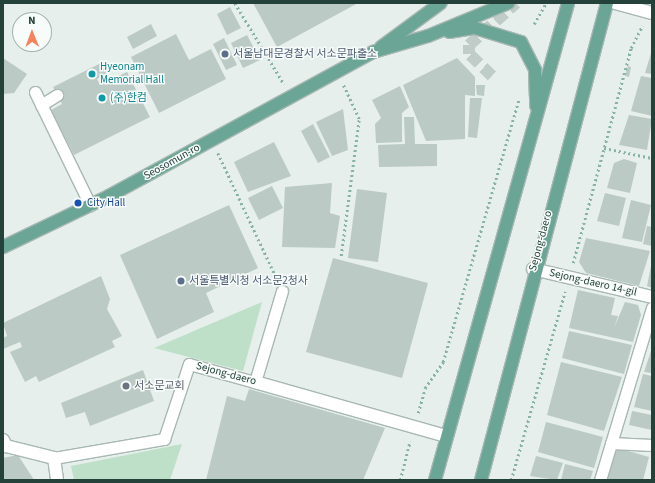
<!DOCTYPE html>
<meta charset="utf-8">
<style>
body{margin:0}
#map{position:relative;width:655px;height:483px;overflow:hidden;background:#e6efeb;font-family:"Source Sans 3","Noto Sans KR",sans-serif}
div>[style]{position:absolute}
.green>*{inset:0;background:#bfe0c8}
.building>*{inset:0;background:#bbcac4}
.street-tunnel>*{height:12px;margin-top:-6px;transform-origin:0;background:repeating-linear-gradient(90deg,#bfccc8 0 12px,transparent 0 18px)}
.path>*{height:2.5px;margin-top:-1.25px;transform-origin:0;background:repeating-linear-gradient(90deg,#86b3a5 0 2px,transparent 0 5px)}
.roads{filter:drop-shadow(1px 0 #a8b8b2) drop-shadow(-1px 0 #a8b8b2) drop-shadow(0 1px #a8b8b2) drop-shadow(0 -1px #a8b8b2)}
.lane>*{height:11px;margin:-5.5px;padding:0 5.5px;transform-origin:5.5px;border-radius:5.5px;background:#fff}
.street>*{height:12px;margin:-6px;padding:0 6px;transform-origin:6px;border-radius:6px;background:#fff}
.primary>*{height:12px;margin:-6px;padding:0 6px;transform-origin:6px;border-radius:6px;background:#6aa596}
.dots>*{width:11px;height:11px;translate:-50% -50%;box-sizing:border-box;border:2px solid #f7fbf9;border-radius:50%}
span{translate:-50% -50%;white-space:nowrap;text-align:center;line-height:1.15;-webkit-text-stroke:3px #f7fbf9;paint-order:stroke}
.service-label{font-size:11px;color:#4e5e75}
.left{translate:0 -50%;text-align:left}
.culture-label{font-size:11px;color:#0d838f}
.street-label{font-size:11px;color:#24423a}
.transit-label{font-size:11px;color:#164399}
.worship-label{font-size:11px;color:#5b616d}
.frame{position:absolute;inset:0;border:4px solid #24423a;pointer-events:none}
.north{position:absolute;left:12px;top:12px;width:40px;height:40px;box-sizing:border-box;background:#f7fbf9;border:1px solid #a3b1ad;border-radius:50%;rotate:359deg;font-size:11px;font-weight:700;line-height:16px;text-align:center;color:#24423a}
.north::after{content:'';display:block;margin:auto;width:14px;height:18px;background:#f4845f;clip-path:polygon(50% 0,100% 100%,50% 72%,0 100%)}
</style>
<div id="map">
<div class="green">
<i style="clip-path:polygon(262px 302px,243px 371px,154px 348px)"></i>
<i style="clip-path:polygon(182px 444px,170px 480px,74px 480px,71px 466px)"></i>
</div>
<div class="building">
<i style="clip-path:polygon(253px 3px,358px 3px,277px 47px)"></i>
<i style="clip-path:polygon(230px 7px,241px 28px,227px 35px,217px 14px)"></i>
<i style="clip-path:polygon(151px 24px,157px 36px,133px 49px,127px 37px)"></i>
<i style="clip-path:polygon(176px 34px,189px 60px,211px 49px,226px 79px,159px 113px,131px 57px)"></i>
<i style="clip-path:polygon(247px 35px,260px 60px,243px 68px,231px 43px)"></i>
<i style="clip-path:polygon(224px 38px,237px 65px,226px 70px,213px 44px)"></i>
<i style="clip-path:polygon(652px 50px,652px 74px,645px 73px)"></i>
<i style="clip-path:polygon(3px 58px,27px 74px,14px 93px,3px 94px)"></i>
<i style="clip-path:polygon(457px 58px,475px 77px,475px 96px,465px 95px,465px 139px,426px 141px,403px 85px)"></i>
<i style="clip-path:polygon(103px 62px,108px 73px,97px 79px,100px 85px,127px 72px,150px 117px,74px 155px,51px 110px,62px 104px,53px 87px)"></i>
<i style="clip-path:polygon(628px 66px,631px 67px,629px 77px,625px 76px)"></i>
<i style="clip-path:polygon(641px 76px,652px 78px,652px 116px,631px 111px)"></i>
<i style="clip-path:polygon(476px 85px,485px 85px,484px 96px,477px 95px)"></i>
<i style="clip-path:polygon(400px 86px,409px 107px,402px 113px,402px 142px,376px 143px,375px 124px,381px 118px,372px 100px)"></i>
<i style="clip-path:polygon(470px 98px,482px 98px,477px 138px,468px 137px)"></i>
<i style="clip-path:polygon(343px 109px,348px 150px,332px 156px,316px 122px)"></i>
<i style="clip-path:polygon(629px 115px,652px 119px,647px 150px,619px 145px)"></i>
<i style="clip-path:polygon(404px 117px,414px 117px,415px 144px,437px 144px,437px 166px,379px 167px,378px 145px,405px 144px)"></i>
<i style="clip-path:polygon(313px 124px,330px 157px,318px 163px,301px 131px)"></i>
<i style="clip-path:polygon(274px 142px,291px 176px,248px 192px,234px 162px)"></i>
<i style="clip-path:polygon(624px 159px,637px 163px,630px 193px,607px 188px,614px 163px)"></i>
<i style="clip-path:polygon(332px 183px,330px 213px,340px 216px,335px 248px,282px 247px,285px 187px)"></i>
<i style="clip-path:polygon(272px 186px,283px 208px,259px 220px,248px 198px)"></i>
<i style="clip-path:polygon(357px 189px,387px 193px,378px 262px,348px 258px)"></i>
<i style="clip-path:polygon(605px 193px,626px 198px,619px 226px,597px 221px)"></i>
<i style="clip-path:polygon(631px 200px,651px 205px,642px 242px,622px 238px)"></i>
<i style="clip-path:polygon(229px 205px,258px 268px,206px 293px,214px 312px,157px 339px,120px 255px)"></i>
<i style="clip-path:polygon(647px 226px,652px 227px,652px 246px,643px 244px)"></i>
<i style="clip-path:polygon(586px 238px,650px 251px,639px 286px,586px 273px,579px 262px)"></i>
<i style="clip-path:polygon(333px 258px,428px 283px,402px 378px,306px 352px)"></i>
<i style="clip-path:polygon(651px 266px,652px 266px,652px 288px,647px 286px)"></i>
<i style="clip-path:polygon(101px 276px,110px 299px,107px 309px,122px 336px,112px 341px,115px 347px,39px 382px,36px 376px,25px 382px,10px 352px,22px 347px,20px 342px,3px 349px,3px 338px,7px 336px,3px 323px)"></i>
<i style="clip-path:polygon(578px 290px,615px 298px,611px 315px,618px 316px,614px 328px,625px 302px,638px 305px,641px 315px,633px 342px,569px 328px)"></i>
<i style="clip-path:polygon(569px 331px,632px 345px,624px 374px,562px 358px)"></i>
<i style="clip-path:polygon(652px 348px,652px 373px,644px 372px)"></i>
<i style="clip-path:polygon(561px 362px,622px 377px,604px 431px,547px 415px)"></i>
<i style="clip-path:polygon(143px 370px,154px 401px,90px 426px,85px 412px,66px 418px,61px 403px)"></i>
<i style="clip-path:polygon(643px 374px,652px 376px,652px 411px,634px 407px)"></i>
<i style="clip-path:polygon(249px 389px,385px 428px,363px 480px,206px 480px,227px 396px,245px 401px)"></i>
<i style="clip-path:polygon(632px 411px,652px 415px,652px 430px,629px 425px)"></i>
<i style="clip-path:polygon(546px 422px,603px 437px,594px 468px,538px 452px)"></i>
<i style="clip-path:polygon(615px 447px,649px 457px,643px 480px,605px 480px)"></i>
<i style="clip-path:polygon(18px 455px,34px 480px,3px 480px,3px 458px)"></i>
<i style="clip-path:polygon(536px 456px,563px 463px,557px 480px,530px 476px)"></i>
<i style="clip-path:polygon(565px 464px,593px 471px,590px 480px,561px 480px)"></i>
</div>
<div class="street-tunnel">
<i style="left:492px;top:76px;width:32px;rotate:-136deg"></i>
<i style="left:469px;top:54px;width:9px;rotate:-90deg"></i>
<i style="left:469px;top:45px;width:63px;rotate:-41.8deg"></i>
</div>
<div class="path">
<i style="left:235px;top:3px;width:95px;rotate:58.8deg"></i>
<i style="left:534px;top:24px;width:24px;rotate:-60deg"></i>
<i style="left:604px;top:148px;width:49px;rotate:11.8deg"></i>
<i style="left:218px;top:153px;width:137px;rotate:64.9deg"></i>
<i style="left:341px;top:256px;width:138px;rotate:-82.5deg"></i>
<i style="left:359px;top:119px;width:38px;rotate:-115deg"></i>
<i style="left:573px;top:263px;width:223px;rotate:-74.9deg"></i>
<i style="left:631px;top:48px;width:25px;rotate:-63deg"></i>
<i style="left:418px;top:413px;width:26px;rotate:-74deg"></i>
<i style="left:425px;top:388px;width:32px;rotate:-55deg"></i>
<i style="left:443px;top:362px;width:274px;rotate:-73.9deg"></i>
<i style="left:400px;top:480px;width:40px;rotate:-75.6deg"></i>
<i style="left:511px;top:480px;width:196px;rotate:-74deg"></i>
</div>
<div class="roads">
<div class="lane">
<i style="left:35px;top:92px;width:126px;rotate:64deg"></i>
<i style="left:41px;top:105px;width:19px;rotate:-32deg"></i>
<i style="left:611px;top:443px;width:41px;rotate:2.8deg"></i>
<i style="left:54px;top:458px;width:112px;rotate:-9.8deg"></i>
<i style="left:164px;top:439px;width:79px;rotate:-71.6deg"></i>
<i style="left:189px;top:364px;width:68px;rotate:15.3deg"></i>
<i style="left:255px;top:382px;width:95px;rotate:-73.5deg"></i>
<i style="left:600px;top:480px;width:180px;rotate:-73.2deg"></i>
</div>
<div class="street">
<i style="left:615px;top:3px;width:38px;rotate:15deg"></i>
<i style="left:533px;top:269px;width:122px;rotate:13.2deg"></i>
<i style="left:255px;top:382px;width:198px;rotate:15.8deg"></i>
<i style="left:3px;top:440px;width:7px;rotate:63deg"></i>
<i style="left:6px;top:446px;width:49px;rotate:14deg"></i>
<i style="left:54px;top:458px;width:22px;rotate:82deg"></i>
</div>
<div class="primary">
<i style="left:449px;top:32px;width:26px;rotate:-9deg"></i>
<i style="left:475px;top:28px;width:48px;rotate:16.9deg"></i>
<i style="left:521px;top:42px;width:31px;rotate:63deg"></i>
<i style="left:535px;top:70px;width:36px;rotate:88deg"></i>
<i style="left:381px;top:47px;width:74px;rotate:-36.3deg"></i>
<i style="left:3px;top:247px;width:118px;rotate:-25.7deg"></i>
<i style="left:109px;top:196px;width:301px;rotate:-28.6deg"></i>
<i style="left:373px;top:52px;width:57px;rotate:-16.2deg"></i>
<i style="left:428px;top:36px;width:87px;rotate:-22.4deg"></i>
<i style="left:435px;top:480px;width:495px;rotate:-74.4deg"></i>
<i style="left:481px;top:480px;width:493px;rotate:-75.2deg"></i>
</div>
</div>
<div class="dots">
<i style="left:225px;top:54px;background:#5c6f8a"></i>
<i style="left:92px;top:74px;background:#0f9aa8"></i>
<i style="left:102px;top:98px;background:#0f9aa8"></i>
<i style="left:78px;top:203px;background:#1a4fb4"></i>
<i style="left:181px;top:281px;background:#5c6f8a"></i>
<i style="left:126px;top:386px;background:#6b7280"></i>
</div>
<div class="service-label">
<span class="left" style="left:233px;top:54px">서울남대문경찰서 서소문파출소</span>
<span class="left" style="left:189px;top:281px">서울특별시청 서소문2청사</span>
</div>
<div class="culture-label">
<span class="left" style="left:100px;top:74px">Hyeonam<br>Memorial Hall</span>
<span class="left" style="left:110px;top:98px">(주)한컴</span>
</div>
<div class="street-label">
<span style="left:172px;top:162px;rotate:-29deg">Seosomun-ro</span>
<span style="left:541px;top:241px;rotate:-75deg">Sejong-daero</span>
<span style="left:593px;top:283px;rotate:13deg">Sejong-daero 14-gil</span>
<span style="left:226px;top:374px;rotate:15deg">Sejong-daero</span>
</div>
<div class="transit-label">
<span class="left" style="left:87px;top:203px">City Hall</span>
</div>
<div class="worship-label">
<span class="left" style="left:134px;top:386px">서소문교회</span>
</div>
<div class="frame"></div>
<div class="north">N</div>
</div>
